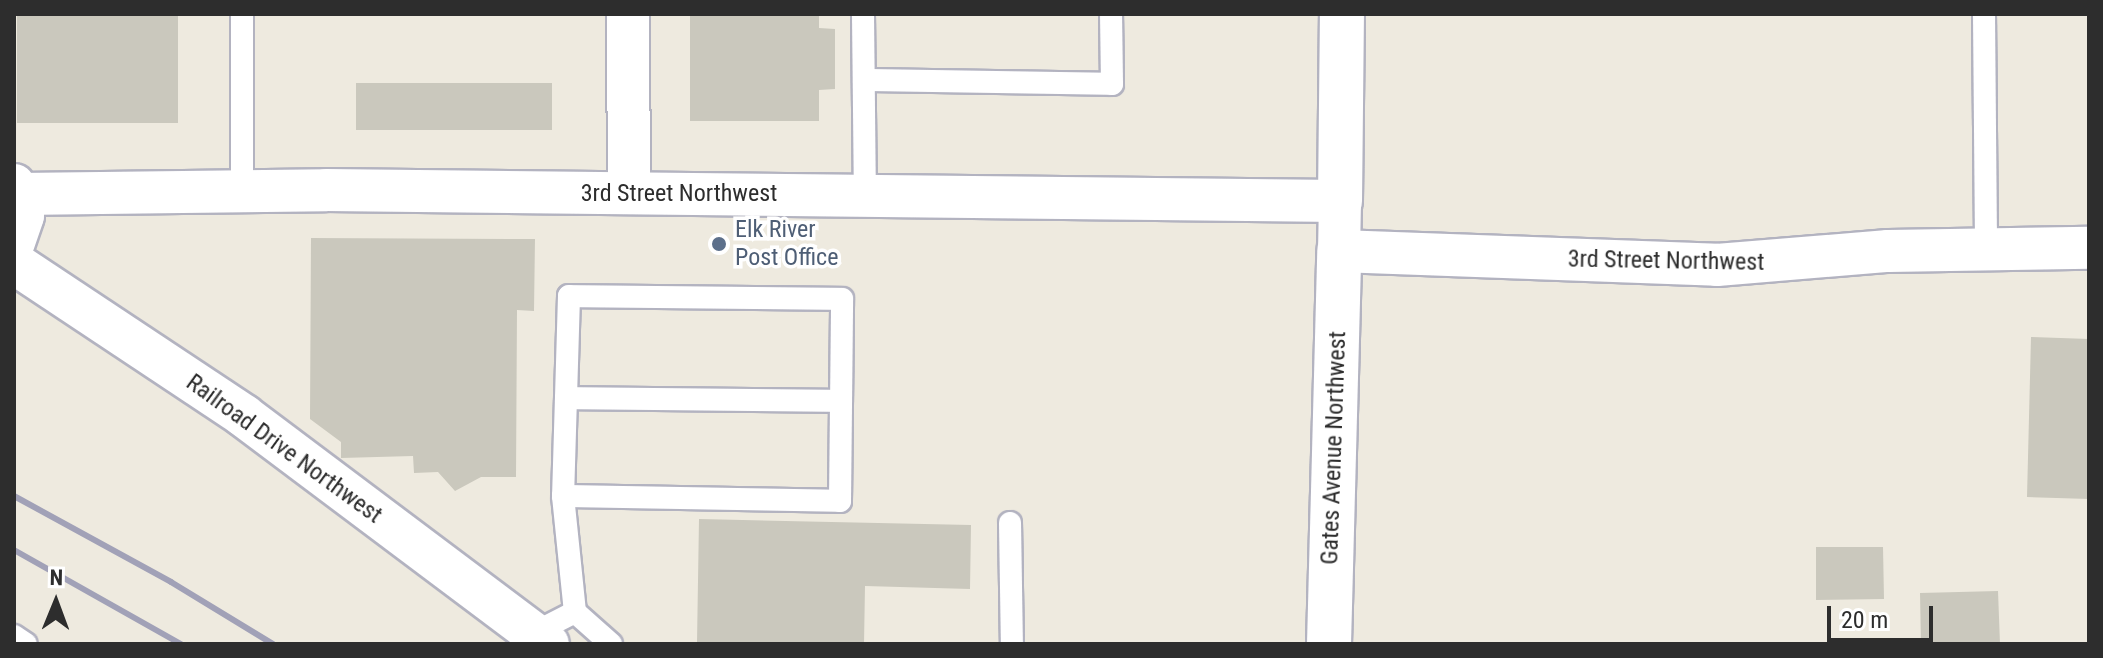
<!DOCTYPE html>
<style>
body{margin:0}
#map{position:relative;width:2103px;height:658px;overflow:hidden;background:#eeeadf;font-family:"Roboto Condensed",sans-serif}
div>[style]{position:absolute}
.building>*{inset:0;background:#cac8bd}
.roads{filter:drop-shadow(2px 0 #b3b3c0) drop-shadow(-2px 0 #b3b3c0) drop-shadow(0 2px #b3b3c0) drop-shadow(0 -2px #b3b3c0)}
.service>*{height:22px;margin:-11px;padding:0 11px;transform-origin:11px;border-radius:11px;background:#fff}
.minor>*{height:42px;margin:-21px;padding:0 21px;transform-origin:21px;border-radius:21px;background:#fff}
.tertiary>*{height:44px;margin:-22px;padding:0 22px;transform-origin:22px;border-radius:22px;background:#fff}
.rail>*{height:6px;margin:-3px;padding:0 3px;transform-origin:3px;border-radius:3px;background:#a1a1b7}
.dots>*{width:22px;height:22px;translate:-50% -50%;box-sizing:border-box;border:4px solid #fff;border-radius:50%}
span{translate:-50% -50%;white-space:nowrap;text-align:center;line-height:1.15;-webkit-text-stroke:7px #fff;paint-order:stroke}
.street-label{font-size:24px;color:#2d2d2d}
.service-label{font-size:24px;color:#4e5e75}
.left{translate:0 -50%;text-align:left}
.frame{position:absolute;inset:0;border:16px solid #2d2d2d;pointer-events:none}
.north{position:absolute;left:16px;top:562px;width:80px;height:80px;-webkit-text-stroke:6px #fff;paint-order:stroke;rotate:1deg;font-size:22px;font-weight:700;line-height:32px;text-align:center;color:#2d2d2d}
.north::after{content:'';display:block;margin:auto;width:28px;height:36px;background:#2d2d2d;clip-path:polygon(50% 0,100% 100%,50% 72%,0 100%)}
.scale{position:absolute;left:1827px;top:606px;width:106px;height:36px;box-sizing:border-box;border:4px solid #2d2d2d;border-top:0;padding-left:10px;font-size:24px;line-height:28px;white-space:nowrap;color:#2d2d2d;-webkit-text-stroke:6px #fff;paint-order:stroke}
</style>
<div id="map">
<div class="building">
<i style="clip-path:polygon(17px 14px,178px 14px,178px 123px,17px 123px)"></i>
<i style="clip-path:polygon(690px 14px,819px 14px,819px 28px,835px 29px,835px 89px,819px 90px,819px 121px,690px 121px)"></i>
<i style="clip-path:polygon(356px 83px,552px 83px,552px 130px,356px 130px)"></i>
<i style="clip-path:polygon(311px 238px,535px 239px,534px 311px,517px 310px,516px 477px,481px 477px,455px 491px,438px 472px,414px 473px,413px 456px,341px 458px,341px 442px,310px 419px)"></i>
<i style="clip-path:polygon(2031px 337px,2089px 339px,2089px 499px,2027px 497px)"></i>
<i style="clip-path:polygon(699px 519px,971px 525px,970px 589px,865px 586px,864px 644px,697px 642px)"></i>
<i style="clip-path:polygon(1816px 547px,1883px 547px,1884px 599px,1816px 600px)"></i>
<i style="clip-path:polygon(1998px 591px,2000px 644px,1921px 644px,1920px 593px)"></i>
</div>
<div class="roads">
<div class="service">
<i style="left:863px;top:14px;width:181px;rotate:89.4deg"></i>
<i style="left:1984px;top:14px;width:234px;rotate:89.5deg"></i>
<i style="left:864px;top:80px;width:248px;rotate:0.9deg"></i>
<i style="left:1112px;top:84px;width:70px;rotate:-90.8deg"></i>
<i style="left:242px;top:190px;width:176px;rotate:-90deg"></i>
<i style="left:566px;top:398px;width:275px;rotate:0.6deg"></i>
<i style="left:563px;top:496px;width:277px;rotate:1deg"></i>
<i style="left:840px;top:501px;width:202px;rotate:-89.4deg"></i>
<i style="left:842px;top:299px;width:273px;rotate:-179.4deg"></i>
<i style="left:569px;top:296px;width:200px;rotate:91.7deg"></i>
<i style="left:563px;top:496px;width:117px;rotate:84.1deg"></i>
<i style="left:1010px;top:523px;width:121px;rotate:89.1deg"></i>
<i style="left:534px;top:633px;width:46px;rotate:-27.1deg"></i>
<i style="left:575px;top:612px;width:48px;rotate:41.6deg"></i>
<i style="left:14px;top:636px;width:14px;rotate:34deg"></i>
</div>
<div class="minor">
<i style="left:628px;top:14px;width:179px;rotate:89.7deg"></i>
<i style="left:14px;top:185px;width:10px;rotate:61deg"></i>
<i style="left:19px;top:194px;width:22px;rotate:80deg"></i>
<i style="left:23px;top:216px;width:28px;rotate:109deg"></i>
<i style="left:19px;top:194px;width:307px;rotate:-0.7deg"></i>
<i style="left:326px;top:190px;width:1014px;rotate:0.62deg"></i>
<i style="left:1340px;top:201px;width:50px;rotate:91.1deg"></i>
<i style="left:1339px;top:251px;width:378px;rotate:2.1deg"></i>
<i style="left:1717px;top:265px;width:172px;rotate:-4.7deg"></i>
<i style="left:1888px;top:251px;width:201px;rotate:-0.9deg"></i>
<i style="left:14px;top:263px;width:276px;rotate:33.6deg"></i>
<i style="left:244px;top:416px;width:380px;rotate:36.9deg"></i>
</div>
<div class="tertiary">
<i style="left:1340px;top:201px;width:187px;rotate:-89.4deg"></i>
<i style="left:1329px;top:644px;width:393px;rotate:-88.5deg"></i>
</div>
</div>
<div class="rail">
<i style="left:14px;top:496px;width:179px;rotate:28.7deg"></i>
<i style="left:171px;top:582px;width:119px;rotate:31.3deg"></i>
<i style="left:14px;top:550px;width:192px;rotate:29.4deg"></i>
</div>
<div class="dots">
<i style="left:719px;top:244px;background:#5c6f8a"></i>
</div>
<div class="street-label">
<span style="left:679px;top:194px">3rd Street Northwest</span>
<span style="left:1666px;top:261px;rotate:1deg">3rd Street Northwest</span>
<span style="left:1334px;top:448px;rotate:-88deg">Gates Avenue Northwest</span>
<span style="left:284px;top:449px;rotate:36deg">Railroad Drive Northwest</span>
</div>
<div class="service-label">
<span class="left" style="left:735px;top:244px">Elk River<br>Post Office</span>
</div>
<div class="frame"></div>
<div class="north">N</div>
<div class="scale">20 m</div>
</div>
